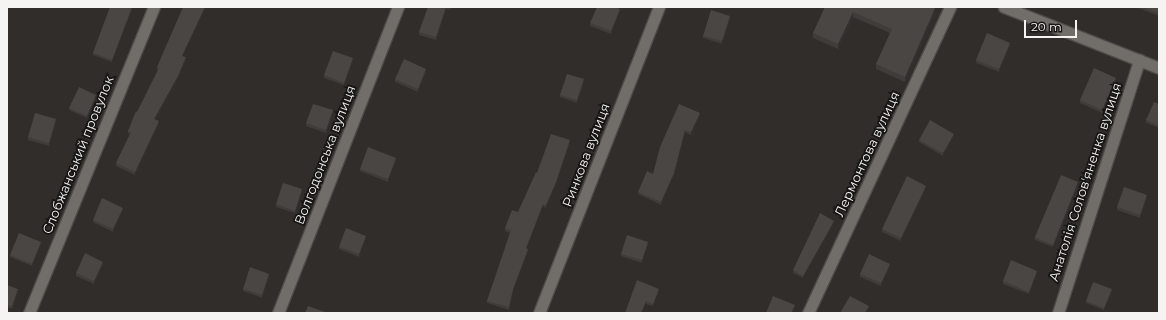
<!DOCTYPE html>
<meta charset="utf-8">
<style>
body{margin:0}
#map{position:relative;width:1166px;height:320px;overflow:hidden;background:#302d2a;font-family:Montserrat,sans-serif}
div>[style]{position:absolute}
.roads{filter:drop-shadow(1px 0 #4d4b49) drop-shadow(-1px 0 #4d4b49) drop-shadow(0 1px #4d4b49) drop-shadow(0 -1px #4d4b49)}
.minor>*{height:11px;margin:-5.5px;padding:0 5.5px;transform-origin:5.5px;border-radius:5.5px;background:#716e6a}
.tertiary>*{height:11px;margin:-5.5px;padding:0 5.5px;transform-origin:5.5px;border-radius:5.5px;background:#716e6a}
.wall>*{inset:0;background:#3f3c3a}
.shaded-wall>*{inset:0;background:#33312f}
.building>*{inset:0;background:#494643}
span{translate:-50% -50%;white-space:nowrap;text-align:center;line-height:1.15;-webkit-text-stroke:3.5px #171614;paint-order:stroke}
.street-label{font-size:13px;color:#f6f4f2}
.frame{position:absolute;inset:0;border:8px solid #f6f4f2;pointer-events:none}
.scale{position:absolute;left:1024px;top:20px;width:53px;height:18px;box-sizing:border-box;border:2px solid #f6f4f2;border-top:0;padding-left:5px;font-size:12px;line-height:14px;white-space:nowrap;color:#f6f4f2;-webkit-text-stroke:3px #171614;paint-order:stroke}
</style>
<div id="map">
<div class="roads">
<div class="minor">
<i style="left:29px;top:313px;width:331px;rotate:-67.8deg"></i>
<i style="left:278px;top:313px;width:329px;rotate:-68.6deg"></i>
<i style="left:539px;top:313px;width:329px;rotate:-68.6deg"></i>
<i style="left:808px;top:313px;width:337px;rotate:-65.1deg"></i>
<i style="left:1058px;top:313px;width:266px;rotate:-72.2deg"></i>
</div>
<div class="tertiary">
<i style="left:1004px;top:7px;width:167px;rotate:21.5deg"></i>
</div>
</div>
<div class="wall">
<i style="clip-path:polygon(110px 7px,133px 7px,112px 62px,93px 55px,93px 53px)"></i>
<i style="clip-path:polygon(428px 7px,451px 7px,450px 10px,446px 9px,436px 40px,419px 35px,419px 32px)"></i>
<i style="clip-path:polygon(825px 7px,935px 13px,905px 82px,876px 69px,876px 64px,890px 33px,853px 17px,838px 49px,813px 38px,813px 33px)"></i>
<i style="clip-path:polygon(1138px 7px,1159px 7px,1159px 16px,1138px 8px)"></i>
<i style="clip-path:polygon(620px 11px,611px 34px,590px 26px,590px 23px)"></i>
<i style="clip-path:polygon(730px 18px,722px 44px,703px 38px,703px 36px)"></i>
<i style="clip-path:polygon(1010px 45px,999px 72px,976px 63px,976px 60px)"></i>
<i style="clip-path:polygon(183px 56px,186px 60px,178px 79px,155px 120px,159px 124px,135px 175px,116px 166px,116px 163px,130px 134px,128px 133px,128px 131px,158px 70px,157px 70px,157px 67px)"></i>
<i style="clip-path:polygon(353px 61px,344px 85px,324px 78px,324px 75px)"></i>
<i style="clip-path:polygon(426px 72px,418px 92px,395px 82px,395px 79px)"></i>
<i style="clip-path:polygon(1116px 80px,1102px 113px,1080px 103px,1080px 100px)"></i>
<i style="clip-path:polygon(584px 82px,577px 103px,560px 97px,560px 95px)"></i>
<i style="clip-path:polygon(96px 97px,87px 118px,69px 110px,69px 108px)"></i>
<i style="clip-path:polygon(679px 104px,700px 116px,691px 135px,685px 132px,674px 175px,661px 205px,638px 194px,638px 192px,653px 174px)"></i>
<i style="clip-path:polygon(1159px 104px,1159px 128px,1146px 123px,1146px 120px)"></i>
<i style="clip-path:polygon(333px 113px,326px 133px,306px 126px,306px 123px)"></i>
<i style="clip-path:polygon(56px 122px,49px 146px,28px 140px,28px 137px)"></i>
<i style="clip-path:polygon(954px 136px,943px 156px,919px 142px,919px 140px)"></i>
<i style="clip-path:polygon(570px 143px,556px 184px,546px 208px,543px 206px,527px 248px,528px 251px,513px 291px,509px 310px,487px 303px,487px 301px,510px 233px,505px 231px,505px 228px,518px 212px,537px 173px)"></i>
<i style="clip-path:polygon(396px 160px,388px 182px,360px 171px,360px 169px)"></i>
<i style="clip-path:polygon(1078px 185px,1053px 247px,1035px 240px,1035px 237px)"></i>
<i style="clip-path:polygon(926px 188px,901px 241px,882px 232px,882px 229px)"></i>
<i style="clip-path:polygon(302px 191px,295px 213px,276px 207px,276px 204px)"></i>
<i style="clip-path:polygon(1147px 198px,1140px 218px,1117px 210px,1117px 207px)"></i>
<i style="clip-path:polygon(123px 210px,113px 232px,93px 222px,93px 220px)"></i>
<i style="clip-path:polygon(834px 223px,803px 278px,793px 273px,793px 270px)"></i>
<i style="clip-path:polygon(366px 238px,359px 257px,339px 249px,339px 247px)"></i>
<i style="clip-path:polygon(41px 244px,32px 266px,10px 257px,10px 255px)"></i>
<i style="clip-path:polygon(648px 244px,642px 263px,621px 256px,621px 254px)"></i>
<i style="clip-path:polygon(103px 264px,94px 284px,76px 276px,76px 273px)"></i>
<i style="clip-path:polygon(890px 266px,881px 286px,860px 277px,860px 274px)"></i>
<i style="clip-path:polygon(1037px 273px,1029px 294px,1003px 284px,1003px 281px)"></i>
<i style="clip-path:polygon(269px 276px,262px 298px,243px 291px,243px 289px)"></i>
<i style="clip-path:polygon(7px 285px,18px 292px,12px 309px,7px 307px)"></i>
<i style="clip-path:polygon(659px 291px,653px 306px,646px 304px,642px 313px,625px 313px)"></i>
<i style="clip-path:polygon(1112px 292px,1104px 310px,1086px 303px,1086px 301px)"></i>
</div>
<div class="shaded-wall">
<i style="clip-path:polygon(132px 7px,133px 7px,112px 62px,112px 60px)"></i>
<i style="clip-path:polygon(205px 7px,207px 7px,182px 58px,182px 56px)"></i>
<i style="clip-path:polygon(446px 7px,446px 9px,436px 40px,436px 37px)"></i>
<i style="clip-path:polygon(935px 8px,935px 13px,905px 82px,905px 77px)"></i>
<i style="clip-path:polygon(620px 9px,620px 11px,611px 34px,611px 31px)"></i>
<i style="clip-path:polygon(853px 12px,853px 17px,838px 49px,838px 44px)"></i>
<i style="clip-path:polygon(730px 16px,730px 18px,722px 44px,722px 41px)"></i>
<i style="clip-path:polygon(1010px 43px,1010px 45px,999px 72px,999px 69px)"></i>
<i style="clip-path:polygon(186px 57px,186px 60px,178px 79px,154px 122px,154px 119px)"></i>
<i style="clip-path:polygon(353px 58px,353px 61px,344px 85px,344px 83px)"></i>
<i style="clip-path:polygon(426px 69px,426px 72px,418px 92px,418px 89px)"></i>
<i style="clip-path:polygon(1116px 78px,1116px 80px,1102px 113px,1102px 110px)"></i>
<i style="clip-path:polygon(584px 79px,584px 82px,577px 103px,577px 100px)"></i>
<i style="clip-path:polygon(96px 95px,96px 97px,87px 118px,87px 116px)"></i>
<i style="clip-path:polygon(333px 110px,333px 113px,326px 133px,326px 130px)"></i>
<i style="clip-path:polygon(700px 113px,700px 116px,691px 135px,691px 132px)"></i>
<i style="clip-path:polygon(56px 119px,56px 122px,49px 146px,49px 143px)"></i>
<i style="clip-path:polygon(159px 121px,159px 124px,135px 175px,135px 172px)"></i>
<i style="clip-path:polygon(685px 130px,685px 132px,674px 175px,661px 205px,661px 202px)"></i>
<i style="clip-path:polygon(954px 134px,954px 136px,943px 156px,943px 153px)"></i>
<i style="clip-path:polygon(570px 140px,570px 143px,556px 184px,546px 208px,546px 205px)"></i>
<i style="clip-path:polygon(396px 158px,396px 160px,388px 182px,388px 179px)"></i>
<i style="clip-path:polygon(1078px 182px,1078px 185px,1053px 247px,1053px 245px)"></i>
<i style="clip-path:polygon(926px 186px,926px 188px,901px 241px,901px 238px)"></i>
<i style="clip-path:polygon(302px 189px,302px 191px,295px 213px,295px 211px)"></i>
<i style="clip-path:polygon(1147px 195px,1147px 198px,1140px 218px,1140px 215px)"></i>
<i style="clip-path:polygon(543px 204px,543px 206px,526px 251px,526px 248px)"></i>
<i style="clip-path:polygon(123px 208px,123px 210px,113px 232px,113px 229px)"></i>
<i style="clip-path:polygon(834px 221px,834px 223px,803px 278px,803px 276px)"></i>
<i style="clip-path:polygon(366px 236px,366px 238px,359px 257px,359px 254px)"></i>
<i style="clip-path:polygon(41px 242px,41px 244px,32px 266px,32px 264px)"></i>
<i style="clip-path:polygon(648px 242px,648px 244px,642px 263px,642px 260px)"></i>
<i style="clip-path:polygon(528px 249px,528px 251px,513px 291px,509px 310px,509px 307px,513px 289px)"></i>
<i style="clip-path:polygon(103px 262px,103px 264px,94px 284px,94px 281px)"></i>
<i style="clip-path:polygon(890px 264px,890px 266px,881px 286px,881px 283px)"></i>
<i style="clip-path:polygon(1037px 271px,1037px 273px,1029px 294px,1029px 292px)"></i>
<i style="clip-path:polygon(269px 274px,269px 276px,262px 298px,262px 295px)"></i>
<i style="clip-path:polygon(18px 289px,18px 292px,12px 309px,12px 306px)"></i>
<i style="clip-path:polygon(659px 289px,659px 291px,653px 306px,653px 304px)"></i>
<i style="clip-path:polygon(1112px 289px,1112px 292px,1104px 310px,1104px 308px)"></i>
<i style="clip-path:polygon(646px 301px,646px 304px,642px 313px,641px 313px)"></i>
<i style="clip-path:polygon(795px 305px,795px 310px,793px 313px,791px 313px)"></i>
<i style="clip-path:polygon(869px 306px,869px 309px,867px 313px,865px 313px)"></i>
</div>
<div class="building">
<i style="clip-path:polygon(110px 7px,132px 7px,112px 60px,93px 53px)"></i>
<i style="clip-path:polygon(183px 7px,205px 7px,182px 56px,186px 57px,178px 76px,154px 119px,159px 121px,135px 172px,116px 163px,131px 132px,128px 131px,136px 111px,137px 112px,159px 68px,157px 67px)"></i>
<i style="clip-path:polygon(428px 7px,446px 7px,436px 37px,419px 32px)"></i>
<i style="clip-path:polygon(597px 7px,615px 7px,620px 9px,611px 31px,590px 23px)"></i>
<i style="clip-path:polygon(825px 7px,932px 7px,935px 8px,905px 77px,876px 64px,892px 29px,853px 12px,838px 44px,813px 33px)"></i>
<i style="clip-path:polygon(1142px 7px,1159px 7px,1159px 13px)"></i>
<i style="clip-path:polygon(711px 10px,730px 16px,722px 41px,703px 36px)"></i>
<i style="clip-path:polygon(987px 33px,1010px 43px,999px 69px,976px 60px)"></i>
<i style="clip-path:polygon(333px 51px,353px 58px,344px 83px,324px 75px)"></i>
<i style="clip-path:polygon(404px 59px,426px 69px,418px 89px,395px 79px)"></i>
<i style="clip-path:polygon(1094px 68px,1116px 78px,1102px 110px,1080px 100px)"></i>
<i style="clip-path:polygon(567px 74px,584px 79px,577px 100px,560px 95px)"></i>
<i style="clip-path:polygon(79px 87px,96px 95px,87px 116px,69px 108px)"></i>
<i style="clip-path:polygon(1154px 102px,1159px 104px,1159px 126px,1146px 120px)"></i>
<i style="clip-path:polygon(313px 104px,333px 110px,326px 130px,306px 123px)"></i>
<i style="clip-path:polygon(679px 104px,700px 113px,691px 132px,685px 130px,674px 173px,661px 202px,638px 192px,647px 171px,653px 174px,660px 147px)"></i>
<i style="clip-path:polygon(35px 113px,56px 119px,49px 143px,28px 137px)"></i>
<i style="clip-path:polygon(930px 120px,954px 134px,943px 153px,919px 140px)"></i>
<i style="clip-path:polygon(551px 134px,570px 140px,556px 182px,546px 205px,543px 204px,526px 248px,528px 249px,513px 289px,509px 307px,487px 301px,511px 230px,505px 228px,512px 210px,518px 212px,536px 172px,537px 173px)"></i>
<i style="clip-path:polygon(368px 147px,396px 158px,388px 179px,360px 169px)"></i>
<i style="clip-path:polygon(1061px 175px,1078px 182px,1053px 245px,1035px 237px)"></i>
<i style="clip-path:polygon(907px 176px,926px 186px,901px 238px,882px 229px)"></i>
<i style="clip-path:polygon(283px 183px,302px 189px,295px 211px,276px 204px)"></i>
<i style="clip-path:polygon(1124px 187px,1147px 195px,1140px 215px,1117px 207px)"></i>
<i style="clip-path:polygon(102px 198px,123px 208px,113px 229px,93px 220px)"></i>
<i style="clip-path:polygon(820px 213px,834px 221px,803px 276px,793px 270px)"></i>
<i style="clip-path:polygon(346px 228px,366px 236px,359px 254px,339px 247px)"></i>
<i style="clip-path:polygon(19px 233px,41px 242px,32px 264px,10px 255px)"></i>
<i style="clip-path:polygon(627px 235px,648px 242px,642px 260px,621px 254px)"></i>
<i style="clip-path:polygon(85px 253px,103px 262px,94px 281px,76px 273px)"></i>
<i style="clip-path:polygon(869px 254px,890px 264px,881px 283px,860px 274px)"></i>
<i style="clip-path:polygon(1011px 260px,1037px 271px,1029px 292px,1003px 281px)"></i>
<i style="clip-path:polygon(250px 267px,269px 274px,262px 295px,243px 289px)"></i>
<i style="clip-path:polygon(637px 280px,659px 289px,653px 304px,646px 301px,641px 313px,625px 313px)"></i>
<i style="clip-path:polygon(1093px 282px,1112px 289px,1104px 308px,1086px 301px)"></i>
<i style="clip-path:polygon(7px 285px,18px 289px,12px 306px,7px 305px)"></i>
<i style="clip-path:polygon(773px 296px,795px 305px,791px 313px,766px 313px)"></i>
<i style="clip-path:polygon(850px 296px,869px 306px,865px 313px,840px 313px)"></i>
<i style="clip-path:polygon(308px 306px,328px 313px,305px 313px)"></i>
</div>
<div class="street-label">
<span style="left:867px;top:154px;rotate:-65deg">Лермонтова вулиця</span>
<span style="left:78px;top:155px;rotate:-68deg">Слобжанський провулок</span>
<span style="left:325px;top:155px;rotate:-69deg">Волгодонська вулиця</span>
<span style="left:586px;top:155px;rotate:-69deg">Ринкова вулиця</span>
<span style="left:1085px;top:182px;rotate:-72deg">Анатолія Солов'яненка вулиця</span>
</div>
<div class="frame"></div>
<div class="scale">20 m</div>
</div>
